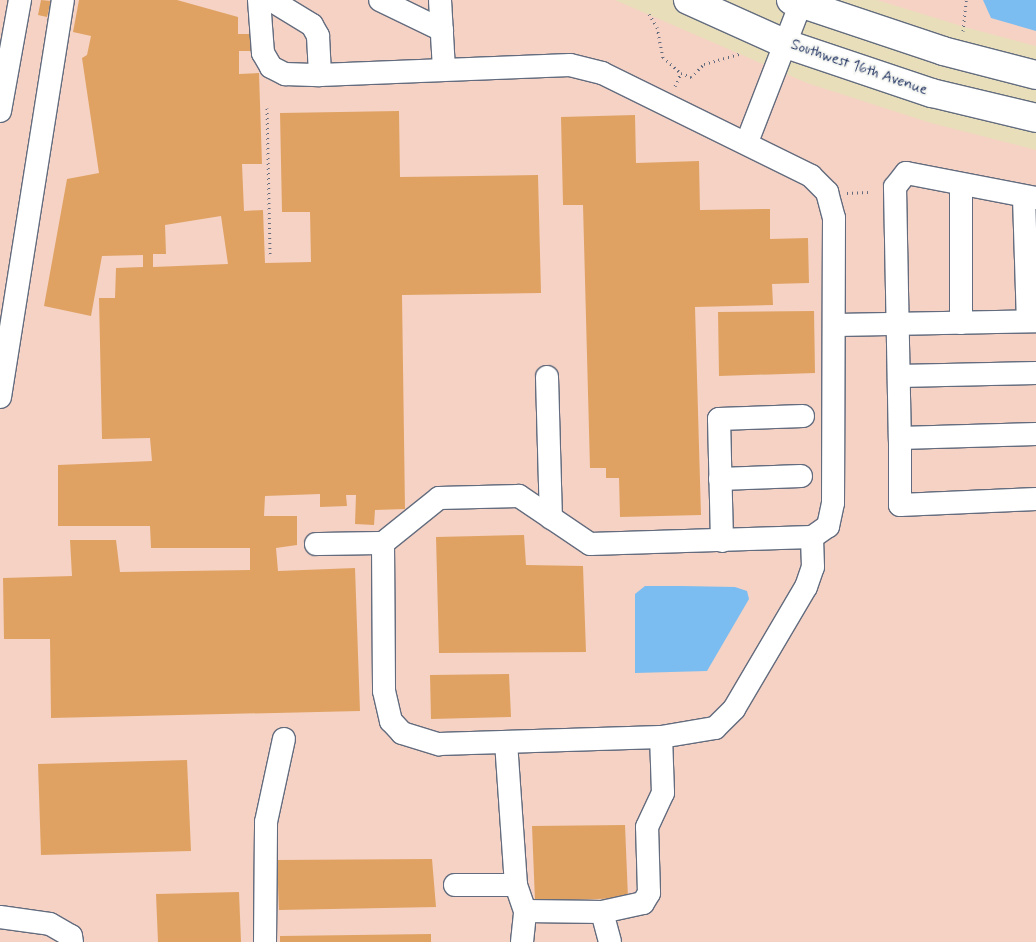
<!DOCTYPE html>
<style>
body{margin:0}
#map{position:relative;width:1036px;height:942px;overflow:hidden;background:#e8deba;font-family:Mynerve,sans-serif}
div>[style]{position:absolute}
.built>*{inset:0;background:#f6d2c4}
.water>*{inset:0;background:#7bbdf0}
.building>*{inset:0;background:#dfa263}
.path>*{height:3px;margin-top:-1.5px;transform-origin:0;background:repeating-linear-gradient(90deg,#636c7e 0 1px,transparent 0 5px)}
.roads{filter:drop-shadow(1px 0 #636c7e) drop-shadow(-1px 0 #636c7e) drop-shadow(0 1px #636c7e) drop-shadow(0 -1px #636c7e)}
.minor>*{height:22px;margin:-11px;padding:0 11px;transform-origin:11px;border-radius:11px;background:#fff}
.major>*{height:28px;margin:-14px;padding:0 14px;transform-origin:14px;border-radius:14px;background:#fff}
span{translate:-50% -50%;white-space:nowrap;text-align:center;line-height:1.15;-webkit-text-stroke:4px #f6f6f2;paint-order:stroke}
.street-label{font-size:15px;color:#1b2f5e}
</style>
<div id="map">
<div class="built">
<i style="clip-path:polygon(0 0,615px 0,807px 83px,931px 123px,1036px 150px,1036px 942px,0 942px)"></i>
<i style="clip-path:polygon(877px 0,1036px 0,1036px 46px,968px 28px)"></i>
</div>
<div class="water">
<i style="clip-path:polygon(983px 0,1036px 0,1036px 31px,991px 18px)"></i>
<i style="clip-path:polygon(682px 586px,735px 587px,747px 591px,749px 599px,707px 671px,635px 673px,635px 594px,645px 586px)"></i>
</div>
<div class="building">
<i style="clip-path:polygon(41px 0,51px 1px,47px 17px,38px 15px)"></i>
<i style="clip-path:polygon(evenodd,79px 0,177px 0,238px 17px,238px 34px,257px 34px,258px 51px,239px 51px,239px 74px,259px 73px,262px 164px,242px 164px,244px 211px,263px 210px,265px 263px,311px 262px,310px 212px,282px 212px,280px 113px,399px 111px,400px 177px,538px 175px,541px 293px,402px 295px,405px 509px,375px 510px,374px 525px,355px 524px,356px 495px,346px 495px,347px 506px,320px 507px,320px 494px,265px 496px,264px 516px,297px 516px,297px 545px,276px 548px,278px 571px,355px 568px,360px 711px,51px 718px,50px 639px,4px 639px,3px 578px,72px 576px,70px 540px,116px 540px,120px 572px,250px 570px,250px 548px,151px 548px,150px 526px,58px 526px,58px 465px,152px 461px,150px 438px,102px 439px,99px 298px,115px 298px,116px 268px,143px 267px,143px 255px,102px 256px,91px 316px,44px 306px,67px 179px,99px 173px,82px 58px,87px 55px,91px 36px,73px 32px,79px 0,221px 216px,228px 264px,153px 267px,153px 254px,166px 254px,165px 225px,221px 216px)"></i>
<i style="clip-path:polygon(635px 115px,636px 163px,699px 161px,700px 210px,770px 209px,770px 239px,808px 238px,809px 283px,772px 284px,773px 305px,695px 307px,701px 515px,620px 517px,619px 478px,606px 478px,606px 468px,590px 468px,583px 205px,563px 205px,561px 117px)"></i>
<i style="clip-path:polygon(814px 311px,815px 373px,719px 376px,718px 312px)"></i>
<i style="clip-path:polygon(524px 535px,526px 565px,583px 566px,586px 652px,439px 653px,436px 537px)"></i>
<i style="clip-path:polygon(509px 674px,511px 717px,431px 719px,430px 675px)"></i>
<i style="clip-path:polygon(187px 760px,191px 851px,41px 855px,38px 764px)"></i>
<i style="clip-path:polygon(625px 825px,628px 898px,535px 901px,532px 826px)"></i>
<i style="clip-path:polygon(432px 859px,436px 907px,279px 910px,277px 860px)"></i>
<i style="clip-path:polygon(239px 892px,241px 942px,158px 942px,156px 894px)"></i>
<i style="clip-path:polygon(431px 934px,431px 942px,280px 942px,280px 936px)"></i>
</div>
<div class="path">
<i style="left:649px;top:14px;width:15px;rotate:58deg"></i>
<i style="left:657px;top:27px;width:31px;rotate:79deg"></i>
<i style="left:663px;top:57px;width:24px;rotate:42deg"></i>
<i style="left:681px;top:73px;width:11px;rotate:22deg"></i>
<i style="left:691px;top:77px;width:18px;rotate:-45deg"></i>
<i style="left:704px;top:64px;width:37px;rotate:-16deg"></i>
<i style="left:963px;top:31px;width:31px;rotate:-84deg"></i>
<i style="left:675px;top:86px;width:14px;rotate:-65deg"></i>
<i style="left:267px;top:108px;width:146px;rotate:88.8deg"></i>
<i style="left:847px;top:193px;width:21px;rotate:-3deg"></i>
</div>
<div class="roads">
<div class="minor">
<i style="left:259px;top:0;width:53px;rotate:85.7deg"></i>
<i style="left:263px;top:53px;width:16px;rotate:60deg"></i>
<i style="left:271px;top:67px;width:16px;rotate:27deg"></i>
<i style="left:285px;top:74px;width:35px;rotate:2deg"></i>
<i style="left:271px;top:0;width:48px;rotate:31.4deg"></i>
<i style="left:312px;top:25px;width:13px;rotate:61deg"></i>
<i style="left:318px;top:36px;width:39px;rotate:87deg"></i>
<i style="left:320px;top:75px;width:250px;rotate:-2.3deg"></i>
<i style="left:570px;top:65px;width:33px;rotate:14deg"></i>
<i style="left:602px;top:73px;width:233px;rotate:26.2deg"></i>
<i style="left:811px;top:176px;width:23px;rotate:45deg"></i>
<i style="left:827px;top:192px;width:27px;rotate:75deg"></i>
<i style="left:834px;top:218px;width:285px;rotate:90.2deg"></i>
<i style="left:833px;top:503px;width:24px;rotate:102deg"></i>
<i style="left:828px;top:526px;width:19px;rotate:145deg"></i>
<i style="left:812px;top:537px;width:222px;rotate:178.2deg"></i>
<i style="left:590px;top:544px;width:86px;rotate:-145.9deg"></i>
<i style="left:519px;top:496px;width:80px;rotate:178.6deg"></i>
<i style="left:439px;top:498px;width:72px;rotate:141.2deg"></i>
<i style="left:383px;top:543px;width:148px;rotate:89.6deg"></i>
<i style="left:384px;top:691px;width:31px;rotate:77deg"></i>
<i style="left:391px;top:721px;width:16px;rotate:47deg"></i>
<i style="left:402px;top:733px;width:39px;rotate:17deg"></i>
<i style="left:439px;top:744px;width:222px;rotate:-1.8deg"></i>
<i style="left:661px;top:737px;width:55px;rotate:-9.5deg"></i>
<i style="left:715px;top:728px;width:27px;rotate:-45deg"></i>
<i style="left:734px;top:709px;width:142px;rotate:-59.5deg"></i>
<i style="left:806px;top:587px;width:21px;rotate:-71deg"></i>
<i style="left:813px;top:567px;width:30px;rotate:-92deg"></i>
<i style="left:380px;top:0;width:69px;rotate:25.8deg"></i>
<i style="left:440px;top:0;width:69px;rotate:86.7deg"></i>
<i style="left:0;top:111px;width:113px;rotate:-79.8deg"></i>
<i style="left:747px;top:142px;width:152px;rotate:-68.8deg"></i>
<i style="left:1024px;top:197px;width:124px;rotate:88.2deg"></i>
<i style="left:1036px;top:198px;width:132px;rotate:-169.1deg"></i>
<i style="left:906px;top:173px;width:18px;rotate:128deg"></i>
<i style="left:895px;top:187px;width:251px;rotate:88.9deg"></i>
<i style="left:900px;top:438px;width:136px;rotate:-1.7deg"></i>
<i style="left:961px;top:323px;width:137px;rotate:-90deg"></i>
<i style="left:836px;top:325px;width:200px;rotate:-1.1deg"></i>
<i style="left:899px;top:376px;width:137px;rotate:-1.3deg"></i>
<i style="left:547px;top:377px;width:141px;rotate:88.4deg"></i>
<i style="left:0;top:397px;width:402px;rotate:-81deg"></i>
<i style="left:900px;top:438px;width:67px;rotate:90deg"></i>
<i style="left:900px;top:505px;width:136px;rotate:-2.5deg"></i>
<i style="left:720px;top:479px;width:81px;rotate:-2.1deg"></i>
<i style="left:722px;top:541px;width:122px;rotate:-91.4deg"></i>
<i style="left:719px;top:419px;width:84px;rotate:-2deg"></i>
<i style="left:316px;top:544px;width:67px;rotate:-0.9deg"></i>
<i style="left:506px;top:742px;width:143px;rotate:86deg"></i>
<i style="left:516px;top:885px;width:28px;rotate:71deg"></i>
<i style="left:525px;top:911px;width:77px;rotate:0.7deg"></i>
<i style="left:602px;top:912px;width:31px;rotate:75deg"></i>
<i style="left:455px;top:885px;width:61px"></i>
<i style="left:602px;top:912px;width:42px;rotate:-12.4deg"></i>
<i style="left:643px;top:903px;width:12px;rotate:-59deg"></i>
<i style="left:649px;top:893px;width:66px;rotate:-91.7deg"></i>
<i style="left:647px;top:827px;width:38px;rotate:-65deg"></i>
<i style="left:663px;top:793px;width:56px;rotate:-92deg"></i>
<i style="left:0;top:917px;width:50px;rotate:8deg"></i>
<i style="left:50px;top:924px;width:24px;rotate:30deg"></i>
<i style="left:71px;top:936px;width:6px;rotate:81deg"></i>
<i style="left:265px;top:942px;width:120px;rotate:-89.5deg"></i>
<i style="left:266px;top:822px;width:85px;rotate:-77.8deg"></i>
<i style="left:522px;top:942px;width:31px;rotate:-84deg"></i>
</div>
<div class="major">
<i style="left:688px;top:0;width:107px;rotate:24.2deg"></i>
<i style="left:786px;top:44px;width:154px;rotate:18.6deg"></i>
<i style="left:932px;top:93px;width:107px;rotate:13.5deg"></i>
<i style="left:791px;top:0;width:160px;rotate:18.5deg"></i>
<i style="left:943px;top:51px;width:96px;rotate:14.5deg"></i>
</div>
</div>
<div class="street-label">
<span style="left:859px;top:68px;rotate:19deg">Southwest 16th Avenue</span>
</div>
</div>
